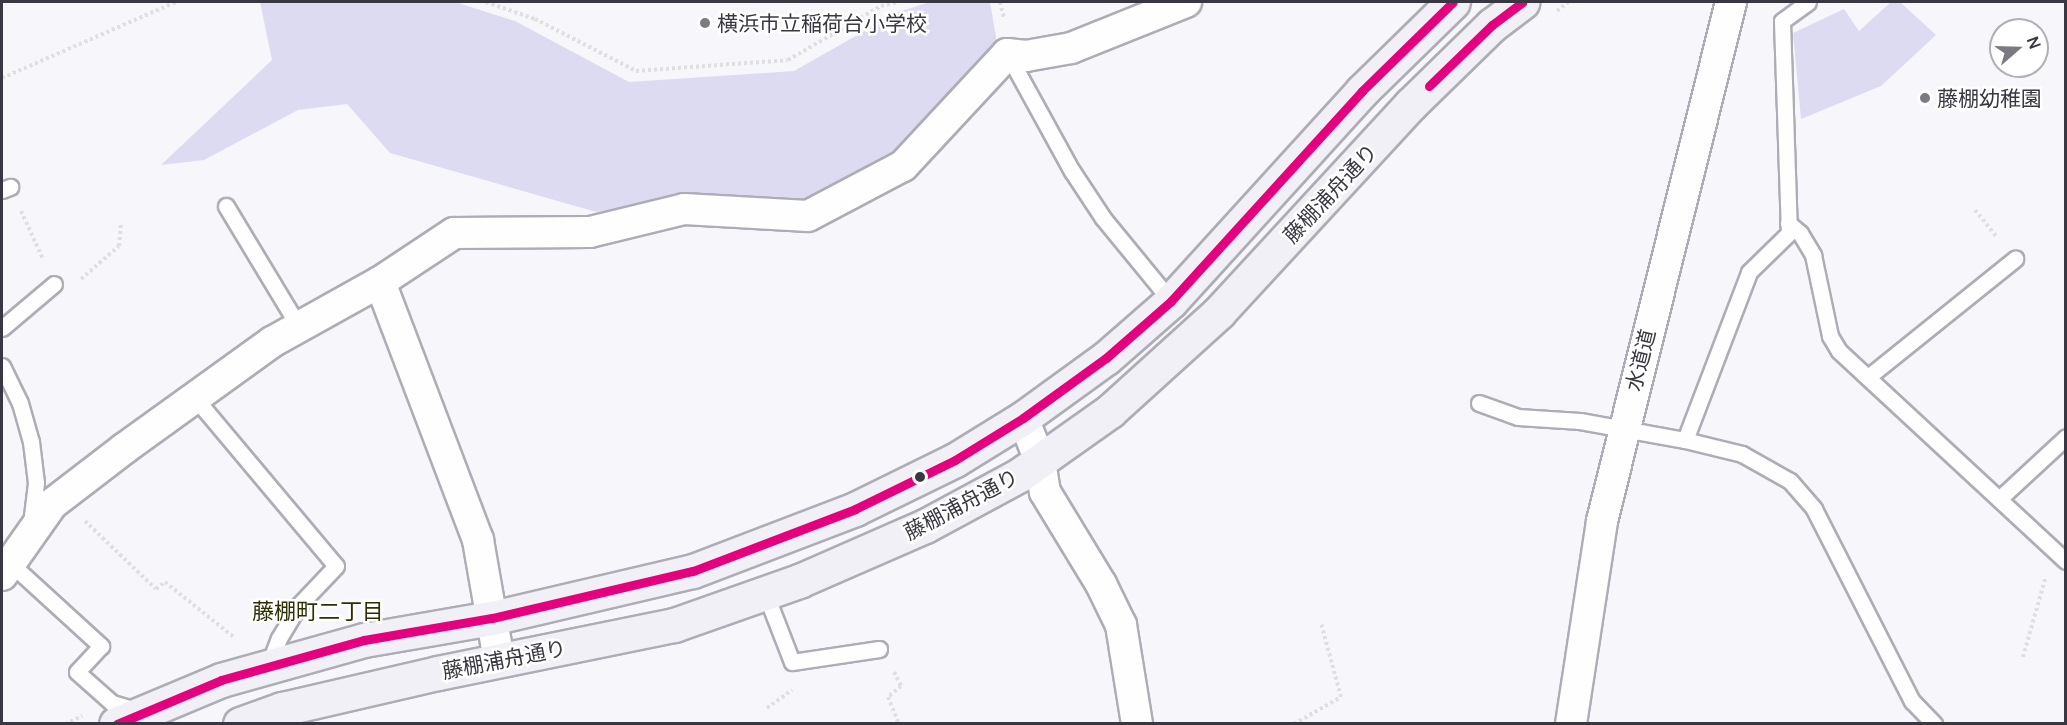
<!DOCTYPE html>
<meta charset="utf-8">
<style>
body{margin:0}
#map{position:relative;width:2067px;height:725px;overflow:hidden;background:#f6f6fb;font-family:Manrope,"Noto Sans JP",sans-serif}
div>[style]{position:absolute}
.green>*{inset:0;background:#dddbf2}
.path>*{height:4px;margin-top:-2px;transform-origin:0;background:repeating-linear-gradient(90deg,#dfdfe1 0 3px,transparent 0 6px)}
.roads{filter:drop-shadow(2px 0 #aeadb5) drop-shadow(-2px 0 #aeadb5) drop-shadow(0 2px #aeadb5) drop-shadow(0 -2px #aeadb5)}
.lane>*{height:15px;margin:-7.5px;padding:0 7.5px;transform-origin:7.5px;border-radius:7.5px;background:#fefefe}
.street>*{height:30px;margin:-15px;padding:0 15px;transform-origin:15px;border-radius:15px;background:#fefefe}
.primary>*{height:33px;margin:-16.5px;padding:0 16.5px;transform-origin:16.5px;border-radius:16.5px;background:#f1f0f6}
.bus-1>*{height:9px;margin:-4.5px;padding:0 4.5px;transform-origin:4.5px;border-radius:4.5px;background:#e5007d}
.dots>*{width:16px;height:16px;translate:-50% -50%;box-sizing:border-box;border:3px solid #fff;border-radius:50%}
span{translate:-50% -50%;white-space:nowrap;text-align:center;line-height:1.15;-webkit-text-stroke:5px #fff;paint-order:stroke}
.poi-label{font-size:21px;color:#393842}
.left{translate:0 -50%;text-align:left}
.street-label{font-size:21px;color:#393842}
.neighbourhood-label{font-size:22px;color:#2f2f05}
.frame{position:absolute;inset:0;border:3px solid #393842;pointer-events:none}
.north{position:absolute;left:1989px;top:18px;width:60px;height:60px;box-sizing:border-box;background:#fff;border:2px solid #b0afb3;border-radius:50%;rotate:70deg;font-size:16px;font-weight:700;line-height:24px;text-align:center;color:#393842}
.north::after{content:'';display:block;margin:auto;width:21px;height:27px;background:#7b7a83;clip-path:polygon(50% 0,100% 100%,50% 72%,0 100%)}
</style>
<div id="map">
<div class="green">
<i style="clip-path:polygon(260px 2px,455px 2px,515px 21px,629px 82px,794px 71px,898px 12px,930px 2px,990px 2px,998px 49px,900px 157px,807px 202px,692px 196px,596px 212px,390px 153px,347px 104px,298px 110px,204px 160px,161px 165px,272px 60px)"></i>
<i style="clip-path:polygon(1891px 2px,1900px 2px,1936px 35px,1881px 86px,1801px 119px,1793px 33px,1844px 9px,1859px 31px)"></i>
</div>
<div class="path">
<i style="left:486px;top:2px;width:52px;rotate:19.1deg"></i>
<i style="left:535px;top:19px;width:114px;rotate:27.2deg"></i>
<i style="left:636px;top:71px;width:152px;rotate:-4.1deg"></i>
<i style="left:788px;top:60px;width:108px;rotate:-30.1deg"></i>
<i style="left:881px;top:6px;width:16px;rotate:-14deg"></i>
<i style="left:1000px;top:2px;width:16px;rotate:76deg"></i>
<i style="left:1557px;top:11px;width:14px;rotate:-39deg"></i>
<i style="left:2px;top:78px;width:190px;rotate:-23.6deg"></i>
<i style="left:1975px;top:210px;width:35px;rotate:51deg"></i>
<i style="left:21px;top:211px;width:53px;rotate:65.4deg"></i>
<i style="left:81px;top:279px;width:50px;rotate:-41deg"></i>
<i style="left:119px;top:246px;width:23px;rotate:-85deg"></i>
<i style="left:85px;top:521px;width:98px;rotate:43.8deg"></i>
<i style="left:156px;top:589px;width:11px;rotate:-38deg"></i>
<i style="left:165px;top:582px;width:90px;rotate:38.7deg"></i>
<i style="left:2023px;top:657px;width:81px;rotate:-74.2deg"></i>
<i style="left:894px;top:672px;width:16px;rotate:63deg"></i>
<i style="left:901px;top:686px;width:17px;rotate:140deg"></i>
<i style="left:888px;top:697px;width:29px;rotate:68deg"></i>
<i style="left:767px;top:708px;width:31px;rotate:-36deg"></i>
<i style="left:65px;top:724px;width:19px;rotate:-25deg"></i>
<i style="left:1294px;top:724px;width:54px;rotate:-29.9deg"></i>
<i style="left:1341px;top:697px;width:77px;rotate:-105.1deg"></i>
</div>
<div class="roads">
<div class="lane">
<i style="left:1007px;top:53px;width:135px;rotate:61.2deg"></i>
<i style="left:1072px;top:171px;width:56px;rotate:56.6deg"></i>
<i style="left:1103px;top:218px;width:107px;rotate:50.7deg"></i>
<i style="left:2px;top:190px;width:9px;rotate:-21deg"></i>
<i style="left:226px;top:206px;width:141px;rotate:58.9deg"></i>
<i style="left:1788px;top:223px;width:16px;rotate:40deg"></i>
<i style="left:1800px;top:233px;width:26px;rotate:59deg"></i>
<i style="left:1813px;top:255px;width:83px;rotate:78.1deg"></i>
<i style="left:1830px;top:336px;width:17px;rotate:59deg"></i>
<i style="left:1839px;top:351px;width:309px;rotate:42.8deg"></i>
<i style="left:2px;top:328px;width:68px;rotate:-40.2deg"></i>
<i style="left:2px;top:366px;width:41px;rotate:64.1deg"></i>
<i style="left:20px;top:403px;width:41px;rotate:74.2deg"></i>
<i style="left:31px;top:442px;width:41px;rotate:83deg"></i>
<i style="left:36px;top:483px;width:41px;rotate:97deg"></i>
<i style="left:1868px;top:377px;width:189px;rotate:-38.8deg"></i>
<i style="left:195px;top:398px;width:219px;rotate:50deg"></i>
<i style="left:336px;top:566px;width:54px;rotate:133.5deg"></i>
<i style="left:299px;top:605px;width:39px;rotate:121deg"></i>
<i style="left:279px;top:638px;width:30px;rotate:111deg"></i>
<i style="left:1479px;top:403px;width:41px;rotate:19.7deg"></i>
<i style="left:1518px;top:417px;width:62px;rotate:3.7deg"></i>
<i style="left:1580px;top:421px;width:107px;rotate:10.3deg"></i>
<i style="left:1685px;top:440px;width:59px;rotate:13.8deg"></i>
<i style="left:1742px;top:454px;width:55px;rotate:29.4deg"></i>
<i style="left:1790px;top:481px;width:37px;rotate:49deg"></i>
<i style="left:1814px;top:509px;width:216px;rotate:63deg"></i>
<i style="left:1912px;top:701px;width:32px;rotate:46deg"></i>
<i style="left:1685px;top:440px;width:180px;rotate:-69.1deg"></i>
<i style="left:1749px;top:272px;width:56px;rotate:-44.3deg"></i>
<i style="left:1789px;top:233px;width:212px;rotate:-91.9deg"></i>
<i style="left:1782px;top:21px;width:32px;rotate:-36deg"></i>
<i style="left:1999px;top:499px;width:91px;rotate:-42.8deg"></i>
<i style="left:9px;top:562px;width:125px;rotate:42.4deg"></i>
<i style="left:101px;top:646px;width:35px;rotate:133deg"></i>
<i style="left:77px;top:672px;width:47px;rotate:41.5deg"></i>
<i style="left:112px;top:703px;width:25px;rotate:16deg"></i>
<i style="left:766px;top:595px;width:72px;rotate:68.8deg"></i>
<i style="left:792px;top:662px;width:88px;rotate:-8.5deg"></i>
</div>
<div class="street">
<i style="left:380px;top:282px;width:276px;rotate:69.2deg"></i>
<i style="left:478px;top:540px;width:122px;rotate:80.1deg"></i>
<i style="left:1023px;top:418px;width:46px;rotate:68.4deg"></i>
<i style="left:1040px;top:461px;width:31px;rotate:81deg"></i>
<i style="left:1045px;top:492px;width:108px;rotate:58.7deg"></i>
<i style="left:1101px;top:584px;width:46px;rotate:64deg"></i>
<i style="left:1121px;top:625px;width:100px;rotate:80.8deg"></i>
<i style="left:2px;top:575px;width:87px;rotate:-54.8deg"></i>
<i style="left:52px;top:504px;width:92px;rotate:-37.5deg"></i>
<i style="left:125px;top:448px;width:181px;rotate:-35.8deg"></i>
<i style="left:272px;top:342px;width:124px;rotate:-29.1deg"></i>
<i style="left:380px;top:282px;width:89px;rotate:-33.5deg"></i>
<i style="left:454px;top:233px;width:136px;rotate:-0.4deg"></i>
<i style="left:590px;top:232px;width:97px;rotate:-13.7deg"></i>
<i style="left:684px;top:209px;width:124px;rotate:3.2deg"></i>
<i style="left:808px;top:216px;width:107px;rotate:-27.8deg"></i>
<i style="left:903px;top:166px;width:153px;rotate:-47.1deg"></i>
<i style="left:1007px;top:54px;width:19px;rotate:6deg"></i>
<i style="left:1026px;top:56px;width:46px;rotate:-10.1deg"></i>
<i style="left:1071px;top:48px;width:124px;rotate:-21.8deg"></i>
<i style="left:1571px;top:724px;width:205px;rotate:-81.3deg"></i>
<i style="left:1602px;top:521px;width:535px;rotate:-76.04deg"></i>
</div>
<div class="primary">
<i style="left:116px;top:724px;width:114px;rotate:-22.7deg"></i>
<i style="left:221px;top:680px;width:148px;rotate:-15.6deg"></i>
<i style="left:364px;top:640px;width:130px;rotate:-9.8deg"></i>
<i style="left:492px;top:618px;width:206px;rotate:-13.2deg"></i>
<i style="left:693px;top:571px;width:173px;rotate:-20.9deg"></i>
<i style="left:855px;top:509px;width:111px;rotate:-26.1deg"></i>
<i style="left:955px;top:460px;width:80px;rotate:-31.7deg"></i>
<i style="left:1023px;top:418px;width:102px;rotate:-35.9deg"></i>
<i style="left:1106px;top:358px;width:86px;rotate:-41.2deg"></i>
<i style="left:1171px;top:301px;width:284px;rotate:-47.7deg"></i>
<i style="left:1362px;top:91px;width:127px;rotate:-44.4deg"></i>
<i style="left:240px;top:724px;width:45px;rotate:-19.7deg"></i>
<i style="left:282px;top:709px;width:160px;rotate:-13deg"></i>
<i style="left:438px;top:673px;width:241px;rotate:-11.5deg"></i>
<i style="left:674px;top:625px;width:133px;rotate:-19.4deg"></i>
<i style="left:799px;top:581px;width:137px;rotate:-23.6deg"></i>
<i style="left:925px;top:526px;width:109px;rotate:-28.4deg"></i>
<i style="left:1021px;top:474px;width:109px;rotate:-35.3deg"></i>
<i style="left:1110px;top:411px;width:147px;rotate:-42.2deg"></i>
<i style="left:1219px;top:312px;width:282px;rotate:-47.3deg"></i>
<i style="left:1410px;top:105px;width:115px;rotate:-44.3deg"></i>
<i style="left:1492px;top:25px;width:38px;rotate:-37deg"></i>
</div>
</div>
<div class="bus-1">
<i style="left:1429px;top:86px;width:88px;rotate:-44.1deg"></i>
<i style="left:1492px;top:25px;width:38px;rotate:-37deg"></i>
<i style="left:117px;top:724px;width:113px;rotate:-22.9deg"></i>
<i style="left:221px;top:680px;width:148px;rotate:-15.6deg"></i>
<i style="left:364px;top:640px;width:130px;rotate:-9.8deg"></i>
<i style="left:492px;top:618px;width:206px;rotate:-13.2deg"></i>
<i style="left:693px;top:571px;width:173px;rotate:-20.9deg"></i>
<i style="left:855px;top:509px;width:111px;rotate:-26.1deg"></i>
<i style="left:955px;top:460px;width:80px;rotate:-31.7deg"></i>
<i style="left:1023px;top:418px;width:102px;rotate:-35.9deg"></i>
<i style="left:1106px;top:358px;width:86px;rotate:-41.2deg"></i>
<i style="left:1171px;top:301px;width:284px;rotate:-47.7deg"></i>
<i style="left:1362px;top:91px;width:127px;rotate:-44.4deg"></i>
</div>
<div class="dots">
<i style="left:705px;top:23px;background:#7b7a83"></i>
<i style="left:1925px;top:98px;background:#7b7a83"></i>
<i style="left:920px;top:477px;background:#393842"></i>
</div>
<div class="poi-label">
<span class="left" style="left:717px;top:23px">横浜市立稲荷台小学校</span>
<span class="left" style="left:1937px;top:98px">藤棚幼稚園</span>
</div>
<div class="street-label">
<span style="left:1330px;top:193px;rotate:-47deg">藤棚浦舟通り</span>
<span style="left:1640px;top:360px;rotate:-76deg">水道道</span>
<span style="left:961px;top:504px;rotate:-28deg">藤棚浦舟通り</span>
<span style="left:504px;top:659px;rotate:-11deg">藤棚浦舟通り</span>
</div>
<div class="neighbourhood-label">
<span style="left:318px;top:612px">藤棚町二丁目</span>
</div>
<div class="frame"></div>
<div class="north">N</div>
</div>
